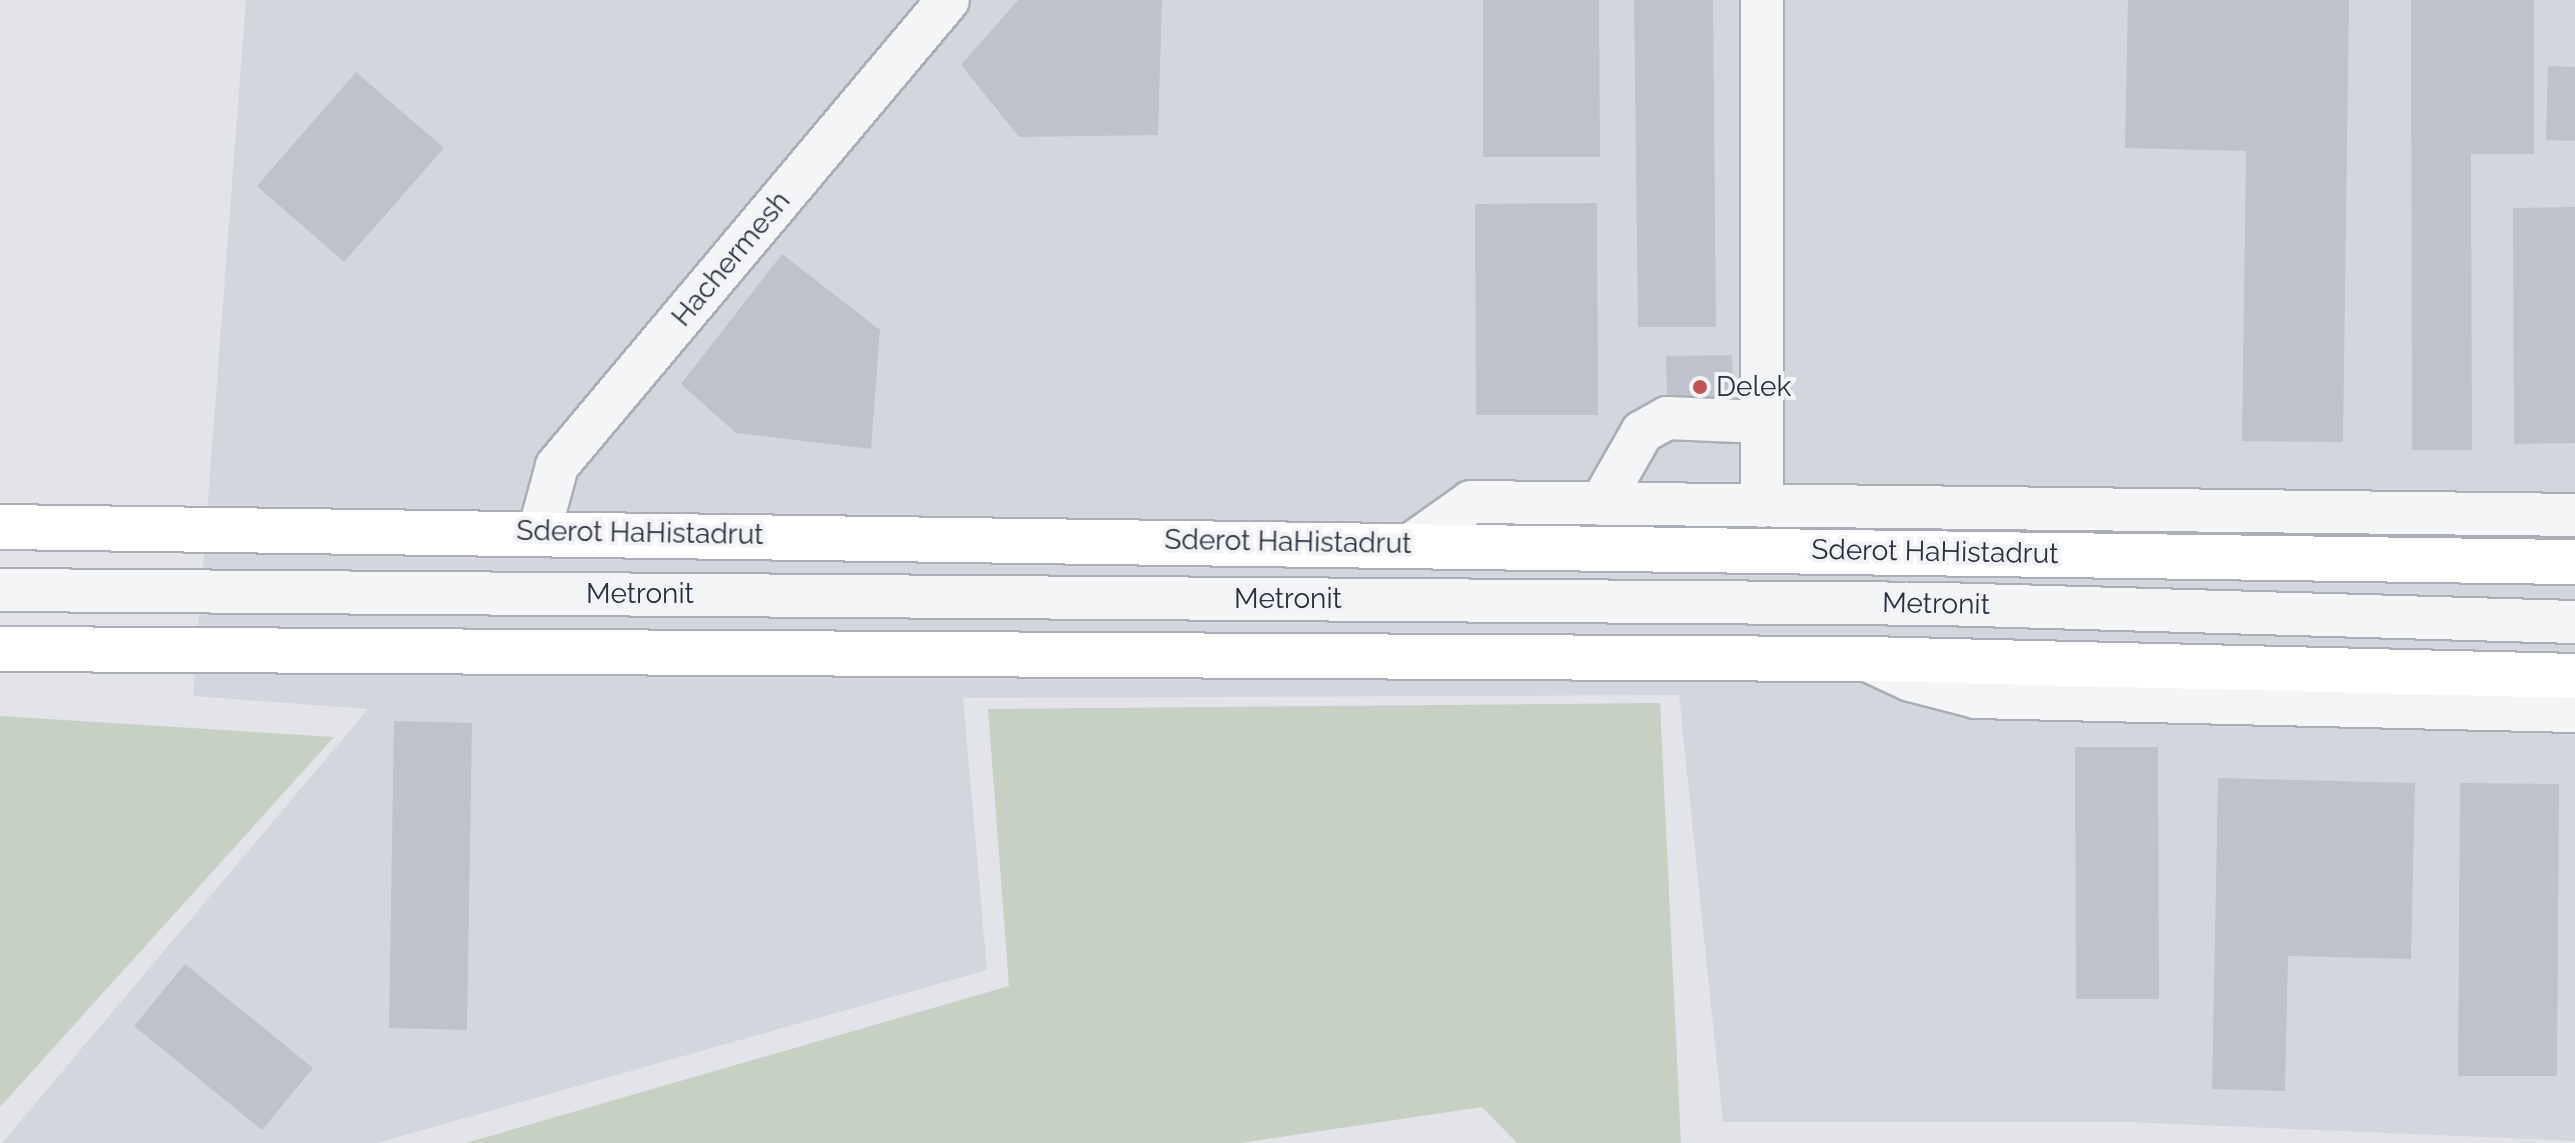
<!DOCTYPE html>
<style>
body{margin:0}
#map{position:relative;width:2575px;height:1143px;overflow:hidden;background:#e2e4e9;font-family:Raleway,sans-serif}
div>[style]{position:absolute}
.built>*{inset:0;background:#d4d6dd}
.green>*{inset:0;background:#c6d1c4}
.building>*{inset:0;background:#c0c2cb}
.roads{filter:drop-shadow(2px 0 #abaeb6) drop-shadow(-2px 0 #abaeb6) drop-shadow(0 2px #abaeb6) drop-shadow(0 -2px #abaeb6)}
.minor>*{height:42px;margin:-21px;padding:0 21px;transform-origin:21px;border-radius:21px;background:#f4f5f7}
.highway>*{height:44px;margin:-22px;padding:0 22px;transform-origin:22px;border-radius:22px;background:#fff}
.dots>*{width:22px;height:22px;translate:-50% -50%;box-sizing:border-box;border:4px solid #f1f3f6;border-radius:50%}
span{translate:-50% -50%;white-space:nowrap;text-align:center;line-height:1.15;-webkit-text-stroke:8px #f1f3f6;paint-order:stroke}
.street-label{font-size:28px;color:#2c303e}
.poi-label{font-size:28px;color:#2c303e}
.left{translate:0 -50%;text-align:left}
</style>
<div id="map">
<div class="built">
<i style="clip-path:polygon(246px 0,2575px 0,2575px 1141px,2127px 1122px,1723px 1122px,1679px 695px,963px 698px,987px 970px,377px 1143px,2px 1143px,368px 709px,193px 696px)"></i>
</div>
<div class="green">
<i style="clip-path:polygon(1660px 703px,1681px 1143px,1517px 1143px,1482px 1107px,1240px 1143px,466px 1143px,1009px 986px,988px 709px)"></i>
<i style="clip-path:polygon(0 716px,334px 737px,0 1107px)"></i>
</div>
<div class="building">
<i style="clip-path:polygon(1018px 0,1162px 0,1158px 135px,1019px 137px,961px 65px)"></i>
<i style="clip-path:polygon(1483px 0,1599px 0,1600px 157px,1483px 157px)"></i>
<i style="clip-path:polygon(1634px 0,1713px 0,1716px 327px,1638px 327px)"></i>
<i style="clip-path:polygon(2128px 0,2349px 0,2343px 442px,2242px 441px,2246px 151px,2125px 148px)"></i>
<i style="clip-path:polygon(2411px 0,2534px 0,2534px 154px,2471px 154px,2472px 450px,2412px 450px)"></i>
<i style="clip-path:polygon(2548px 66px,2575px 67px,2575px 141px,2546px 140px)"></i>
<i style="clip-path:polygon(356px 72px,444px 148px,344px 262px,257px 186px)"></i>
<i style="clip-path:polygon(1597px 203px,1598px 415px,1476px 415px,1475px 204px)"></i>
<i style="clip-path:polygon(2575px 207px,2575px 443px,2514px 444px,2513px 208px)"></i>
<i style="clip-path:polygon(782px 254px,880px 330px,871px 449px,736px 433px,681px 384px)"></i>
<i style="clip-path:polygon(1732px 355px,1735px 439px,1668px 441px,1666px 356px)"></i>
<i style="clip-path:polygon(394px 721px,472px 723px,467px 1030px,389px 1028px)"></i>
<i style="clip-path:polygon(2075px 747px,2158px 747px,2159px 999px,2076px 999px)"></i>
<i style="clip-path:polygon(2218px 778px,2415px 783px,2411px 959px,2288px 956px,2285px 1091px,2212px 1089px)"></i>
<i style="clip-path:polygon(2460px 783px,2559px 784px,2557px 1076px,2458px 1076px)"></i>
<i style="clip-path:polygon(185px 964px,313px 1068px,262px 1130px,134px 1026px)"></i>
</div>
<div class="roads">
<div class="minor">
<i style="left:1762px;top:0;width:506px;rotate:90deg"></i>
<i style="left:1601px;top:504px;width:83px;rotate:-60.3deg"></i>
<i style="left:1642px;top:432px;width:29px;rotate:-29deg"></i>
<i style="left:1667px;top:418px;width:95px;rotate:2.4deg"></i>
<i style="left:539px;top:532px;width:68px;rotate:-74.7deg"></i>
<i style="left:557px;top:466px;width:608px;rotate:-50deg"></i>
<i style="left:1412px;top:544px;width:72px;rotate:-35.4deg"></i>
<i style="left:1471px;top:502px;width:1104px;rotate:0.67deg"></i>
<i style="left:0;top:590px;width:1942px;rotate:0.41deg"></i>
<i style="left:1942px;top:604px;width:633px;rotate:1.63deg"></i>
<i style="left:1867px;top:660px;width:47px;rotate:24.9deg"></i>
<i style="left:1910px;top:680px;width:68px;rotate:14.4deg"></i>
<i style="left:1976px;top:697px;width:599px;rotate:1.34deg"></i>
</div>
<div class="highway">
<i style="left:0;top:527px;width:2575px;rotate:0.78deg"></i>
<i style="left:0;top:649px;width:1866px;rotate:0.31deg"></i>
<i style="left:1866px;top:659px;width:709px;rotate:1.37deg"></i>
</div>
</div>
<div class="dots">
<i style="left:1700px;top:387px;background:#bf5558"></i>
</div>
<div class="street-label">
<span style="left:731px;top:259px;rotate:-50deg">Hachermesh</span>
<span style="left:640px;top:533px;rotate:1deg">Sderot HaHistadrut</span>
<span style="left:1288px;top:542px;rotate:1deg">Sderot HaHistadrut</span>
<span style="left:1935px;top:552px;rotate:1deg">Sderot HaHistadrut</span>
<span style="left:640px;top:594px">Metronit</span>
<span style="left:1288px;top:599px">Metronit</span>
<span style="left:1936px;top:604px;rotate:1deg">Metronit</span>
</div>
<div class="poi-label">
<span class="left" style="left:1716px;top:387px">Delek</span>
</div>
</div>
